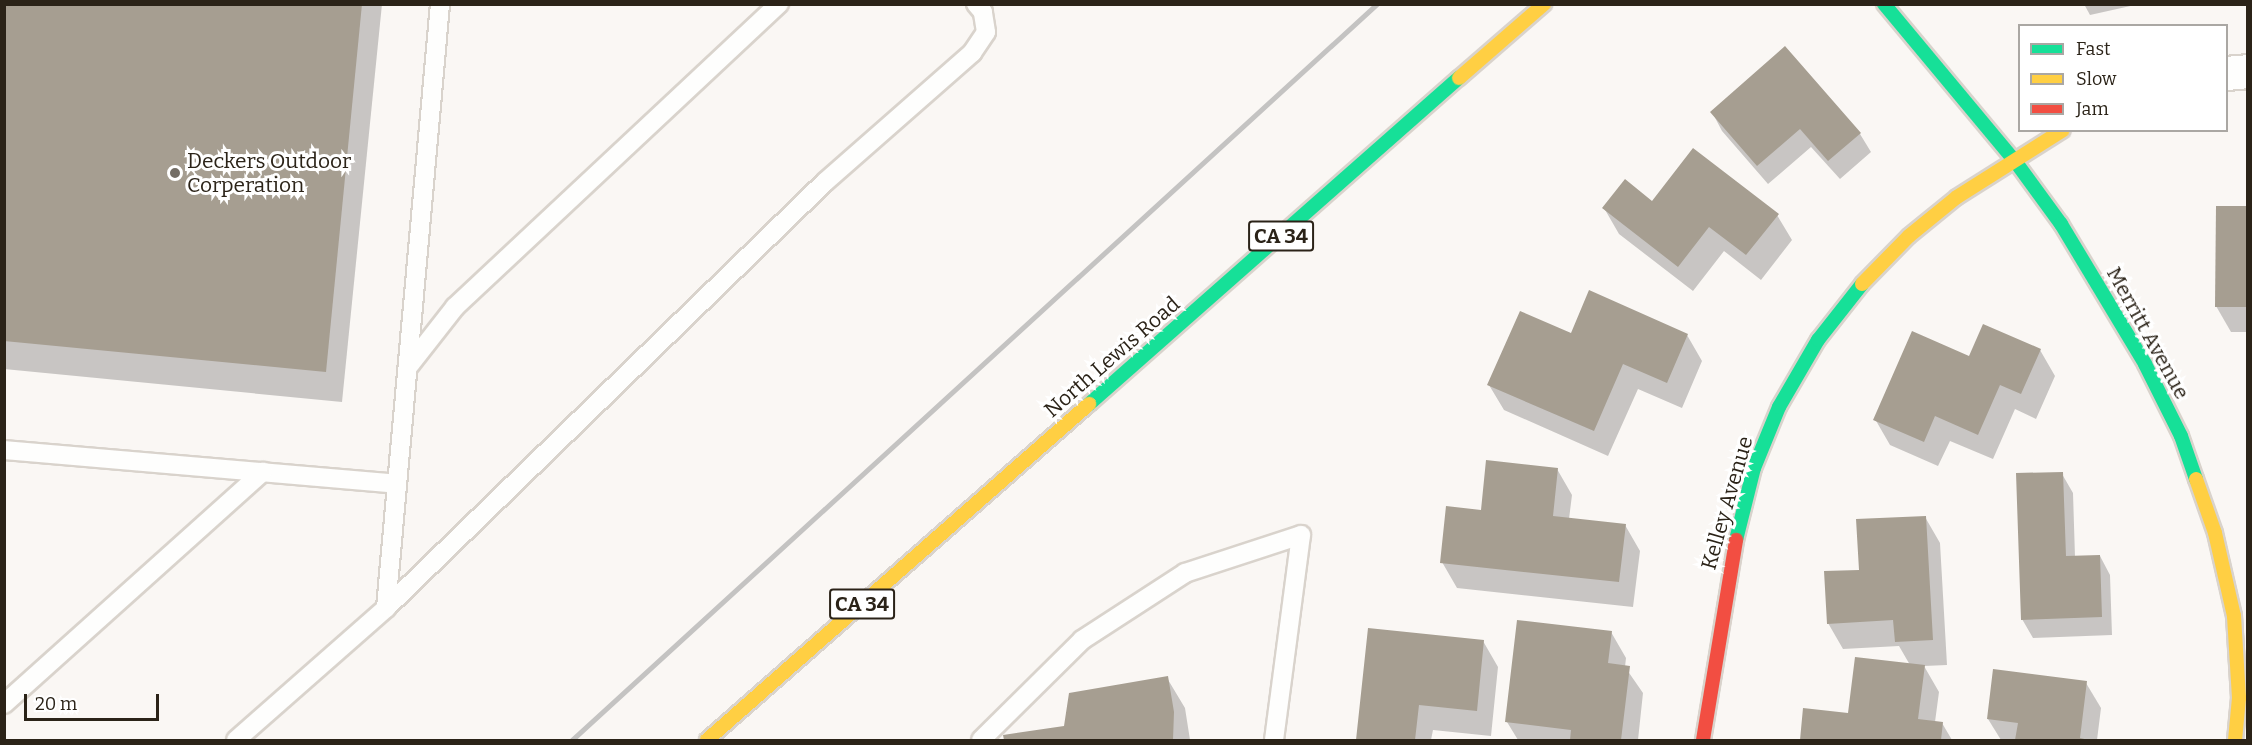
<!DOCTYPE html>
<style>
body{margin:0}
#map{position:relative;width:2252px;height:745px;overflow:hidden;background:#faf7f4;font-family:Bitter,serif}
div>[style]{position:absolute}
.shadow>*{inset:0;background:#0003}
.building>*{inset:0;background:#a69e91}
.roads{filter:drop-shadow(2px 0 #d9d3cc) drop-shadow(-2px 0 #d9d3cc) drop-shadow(0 2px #d9d3cc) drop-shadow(0 -2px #d9d3cc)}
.lane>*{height:18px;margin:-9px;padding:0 9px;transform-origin:9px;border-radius:9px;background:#fefefd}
.street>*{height:33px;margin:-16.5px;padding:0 16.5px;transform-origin:16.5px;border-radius:16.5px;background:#fefefd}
.fast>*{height:14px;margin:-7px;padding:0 7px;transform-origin:7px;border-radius:7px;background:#16e098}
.slow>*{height:14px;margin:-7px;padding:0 7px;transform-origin:7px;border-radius:7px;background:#ffcf43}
.jam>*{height:14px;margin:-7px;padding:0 7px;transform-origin:7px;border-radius:7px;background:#f24e42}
.rail>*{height:4.5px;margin:-2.25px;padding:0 2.25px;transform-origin:2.25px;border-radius:2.25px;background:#c4c3c2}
.dots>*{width:16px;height:16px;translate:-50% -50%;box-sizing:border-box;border:3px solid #fff;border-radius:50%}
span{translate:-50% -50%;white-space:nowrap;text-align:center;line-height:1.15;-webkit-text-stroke:6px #fff;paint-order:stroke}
.shield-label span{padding:2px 4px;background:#fff;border:2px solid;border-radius:4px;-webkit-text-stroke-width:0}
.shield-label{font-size:20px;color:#2b2318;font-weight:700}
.poi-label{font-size:21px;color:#2b2318}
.left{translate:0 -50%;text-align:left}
.street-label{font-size:21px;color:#2b2318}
.frame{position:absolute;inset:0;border:6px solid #2b2318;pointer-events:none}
.legend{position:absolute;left:2018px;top:24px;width:210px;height:108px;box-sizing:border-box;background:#fff;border:2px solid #aaa7a3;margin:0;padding:8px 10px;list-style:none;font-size:18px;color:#2b2318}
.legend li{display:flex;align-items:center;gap:12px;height:30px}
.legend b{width:30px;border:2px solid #aaa7a3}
.scale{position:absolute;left:24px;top:694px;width:135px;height:27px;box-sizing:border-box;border:3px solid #2b2318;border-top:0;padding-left:8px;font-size:18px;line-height:21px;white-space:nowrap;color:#2b2318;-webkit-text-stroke:4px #fff;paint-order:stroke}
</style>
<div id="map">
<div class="shadow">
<i style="clip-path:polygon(4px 4px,382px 4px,342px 402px,4px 369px)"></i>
<i style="clip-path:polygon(2084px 4px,2135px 4px,2135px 5px,2090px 15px)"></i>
<i style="clip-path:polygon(1712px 112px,1860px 134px,1871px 152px,1840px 179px,1811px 147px,1768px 184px,1722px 131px)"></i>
<i style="clip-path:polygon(1653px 203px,1777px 215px,1792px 240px,1761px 280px,1724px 251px,1693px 291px,1619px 234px,1604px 208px)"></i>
<i style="clip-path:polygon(2248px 208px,2248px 332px,2231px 332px,2216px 306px)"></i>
<i style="clip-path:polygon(1572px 335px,1687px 335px,1702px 361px,1682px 408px,1638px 389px,1608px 456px,1504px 410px,1489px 385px)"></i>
<i style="clip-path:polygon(2040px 350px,2055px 376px,2036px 419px,2015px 409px,1993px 459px,1950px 441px,1938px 466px,1890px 445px,1875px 419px,1970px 358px)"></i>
<i style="clip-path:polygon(1557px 469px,1572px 495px,1569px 519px,1625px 525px,1640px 551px,1633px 607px,1457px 588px,1442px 562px,1483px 511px)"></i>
<i style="clip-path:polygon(2062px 474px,2073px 493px,2075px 557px,2100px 556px,2110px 575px,2112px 635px,2033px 638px,2022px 619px)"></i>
<i style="clip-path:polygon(1925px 517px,1940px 543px,1947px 665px,1924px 666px,1939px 692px,1935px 722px,1942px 723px,1952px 740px,1801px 740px,1804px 710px,1849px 715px,1910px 665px,1899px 646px,1843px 649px,1828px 623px,1861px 571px)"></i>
<i style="clip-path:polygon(1369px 629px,1483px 641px,1498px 667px,1491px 736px,1433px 730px,1431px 740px,1358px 740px)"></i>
<i style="clip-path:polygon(1611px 632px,1626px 658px,1625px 667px,1643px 693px,1638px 740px,1518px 740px,1507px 722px)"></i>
<i style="clip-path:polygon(1167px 678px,1185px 708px,1190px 740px,1005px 740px,1005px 737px,1065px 727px)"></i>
<i style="clip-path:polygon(2086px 683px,2101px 708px,2097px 740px,2001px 740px,1988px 719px)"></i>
</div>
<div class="building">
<i style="clip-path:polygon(4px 4px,362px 4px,326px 372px,4px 341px)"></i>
<i style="clip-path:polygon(1785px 46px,1861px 133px,1828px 161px,1800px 129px,1757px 166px,1710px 112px)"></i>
<i style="clip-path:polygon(1693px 148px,1779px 214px,1746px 255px,1709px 227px,1678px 267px,1602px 208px,1625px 179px,1652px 201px)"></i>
<i style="clip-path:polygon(2216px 206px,2248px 206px,2248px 307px,2215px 307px)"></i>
<i style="clip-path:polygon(1589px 290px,1688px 334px,1667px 383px,1623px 364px,1594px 431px,1487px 385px,1520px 311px,1571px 333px)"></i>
<i style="clip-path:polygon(1983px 324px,2041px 349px,2021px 394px,2000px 385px,1978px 435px,1935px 416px,1924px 442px,1873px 420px,1912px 331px,1969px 356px)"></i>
<i style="clip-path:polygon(1486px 460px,1558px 468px,1553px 516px,1626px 524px,1619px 582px,1440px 563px,1446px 506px,1481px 510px)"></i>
<i style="clip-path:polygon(2063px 472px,2066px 556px,2100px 555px,2102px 617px,2021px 620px,2016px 473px)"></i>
<i style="clip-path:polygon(1926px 516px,1933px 640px,1895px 642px,1893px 620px,1827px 624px,1824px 571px,1859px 570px,1856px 519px)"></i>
<i style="clip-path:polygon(1517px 620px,1612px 631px,1608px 663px,1630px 666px,1621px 740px,1570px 740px,1571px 730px,1505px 722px)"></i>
<i style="clip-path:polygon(1368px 628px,1484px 640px,1477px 711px,1419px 705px,1415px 740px,1356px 740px)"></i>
<i style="clip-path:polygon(1855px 657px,1925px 665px,1918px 719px,1943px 722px,1941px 740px,1800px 740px,1803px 708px,1848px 713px)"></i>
<i style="clip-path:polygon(1993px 669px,2087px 681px,2080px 738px,2089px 740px,2015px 740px,2018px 723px,1987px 719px)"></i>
<i style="clip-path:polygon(1168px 676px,1174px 712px,1173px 740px,1004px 740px,1003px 735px,1064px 726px,1069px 693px)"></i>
</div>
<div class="roads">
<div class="lane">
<i style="left:408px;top:367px;width:76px;rotate:-51.9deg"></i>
<i style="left:455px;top:307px;width:444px;rotate:-43.1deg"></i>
<i style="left:4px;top:450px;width:394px;rotate:4.9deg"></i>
<i style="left:386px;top:608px;width:606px;rotate:-84.89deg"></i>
<i style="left:4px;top:704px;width:348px;rotate:-41.9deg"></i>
<i style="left:236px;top:740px;width:200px;rotate:-41.3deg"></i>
<i style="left:386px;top:608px;width:612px;rotate:-44.14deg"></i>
<i style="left:825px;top:182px;width:196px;rotate:-41.3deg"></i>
<i style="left:972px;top:53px;width:25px;rotate:-56deg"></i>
<i style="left:986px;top:32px;width:20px;rotate:-99deg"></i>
<i style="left:983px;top:12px;width:11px;rotate:-131deg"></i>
<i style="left:981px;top:740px;width:142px;rotate:-44.7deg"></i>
<i style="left:1082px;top:640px;width:123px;rotate:-33deg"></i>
<i style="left:1185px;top:573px;width:122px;rotate:-18.1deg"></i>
<i style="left:1301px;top:535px;width:207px;rotate:97.5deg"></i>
</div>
<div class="street">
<i style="left:2226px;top:73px;width:22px;rotate:-5deg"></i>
</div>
<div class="fast">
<i style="left:1884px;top:4px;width:204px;rotate:50.2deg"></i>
<i style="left:2015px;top:161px;width:78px;rotate:53.9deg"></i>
<i style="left:2061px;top:224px;width:163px;rotate:59deg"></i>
<i style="left:2145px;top:364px;width:80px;rotate:63.4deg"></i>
<i style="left:2181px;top:436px;width:46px;rotate:70.8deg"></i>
<i style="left:1089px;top:404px;width:493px;rotate:-41.4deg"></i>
<i style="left:1736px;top:540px;width:74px;rotate:-76deg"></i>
<i style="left:1754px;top:468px;width:66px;rotate:-67.7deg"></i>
<i style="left:1779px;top:407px;width:78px;rotate:-59.8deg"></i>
<i style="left:1818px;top:340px;width:71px;rotate:-51.8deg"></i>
</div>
<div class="slow">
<i style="left:1459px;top:78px;width:113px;rotate:-41deg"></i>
<i style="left:1862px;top:284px;width:67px;rotate:-45.6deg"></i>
<i style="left:1909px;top:236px;width:62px;rotate:-39.1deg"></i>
<i style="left:1957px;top:197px;width:125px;rotate:-32.3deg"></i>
<i style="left:2196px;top:479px;width:57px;rotate:70.6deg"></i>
<i style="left:2215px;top:533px;width:85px;rotate:77.1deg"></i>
<i style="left:2234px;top:616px;width:82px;rotate:86.5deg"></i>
<i style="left:2239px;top:698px;width:42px;rotate:95.4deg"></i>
<i style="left:707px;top:740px;width:509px;rotate:-41.33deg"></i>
</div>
<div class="jam">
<i style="left:1703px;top:740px;width:203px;rotate:-80.6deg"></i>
</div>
</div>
<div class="rail">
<i style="left:572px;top:740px;width:1091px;rotate:-42.44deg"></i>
</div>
<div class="dots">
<i style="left:175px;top:173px;background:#736d65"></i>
</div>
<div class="shield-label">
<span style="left:1281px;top:236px">CA 34</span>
<span style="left:862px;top:604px">CA 34</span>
</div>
<div class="poi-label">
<span class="left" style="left:187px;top:173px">Deckers Outdoor<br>Corperation</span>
</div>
<div class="street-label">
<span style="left:2148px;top:333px;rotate:61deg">Merritt Avenue</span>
<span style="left:1112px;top:357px;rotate:-41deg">North Lewis Road</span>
<span style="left:1727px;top:503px;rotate:-74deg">Kelley Avenue</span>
</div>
<div class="frame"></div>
<ul class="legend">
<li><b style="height:8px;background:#16e098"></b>Fast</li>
<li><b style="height:8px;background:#ffcf43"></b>Slow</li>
<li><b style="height:8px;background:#f24e42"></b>Jam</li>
</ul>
<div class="scale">20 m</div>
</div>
